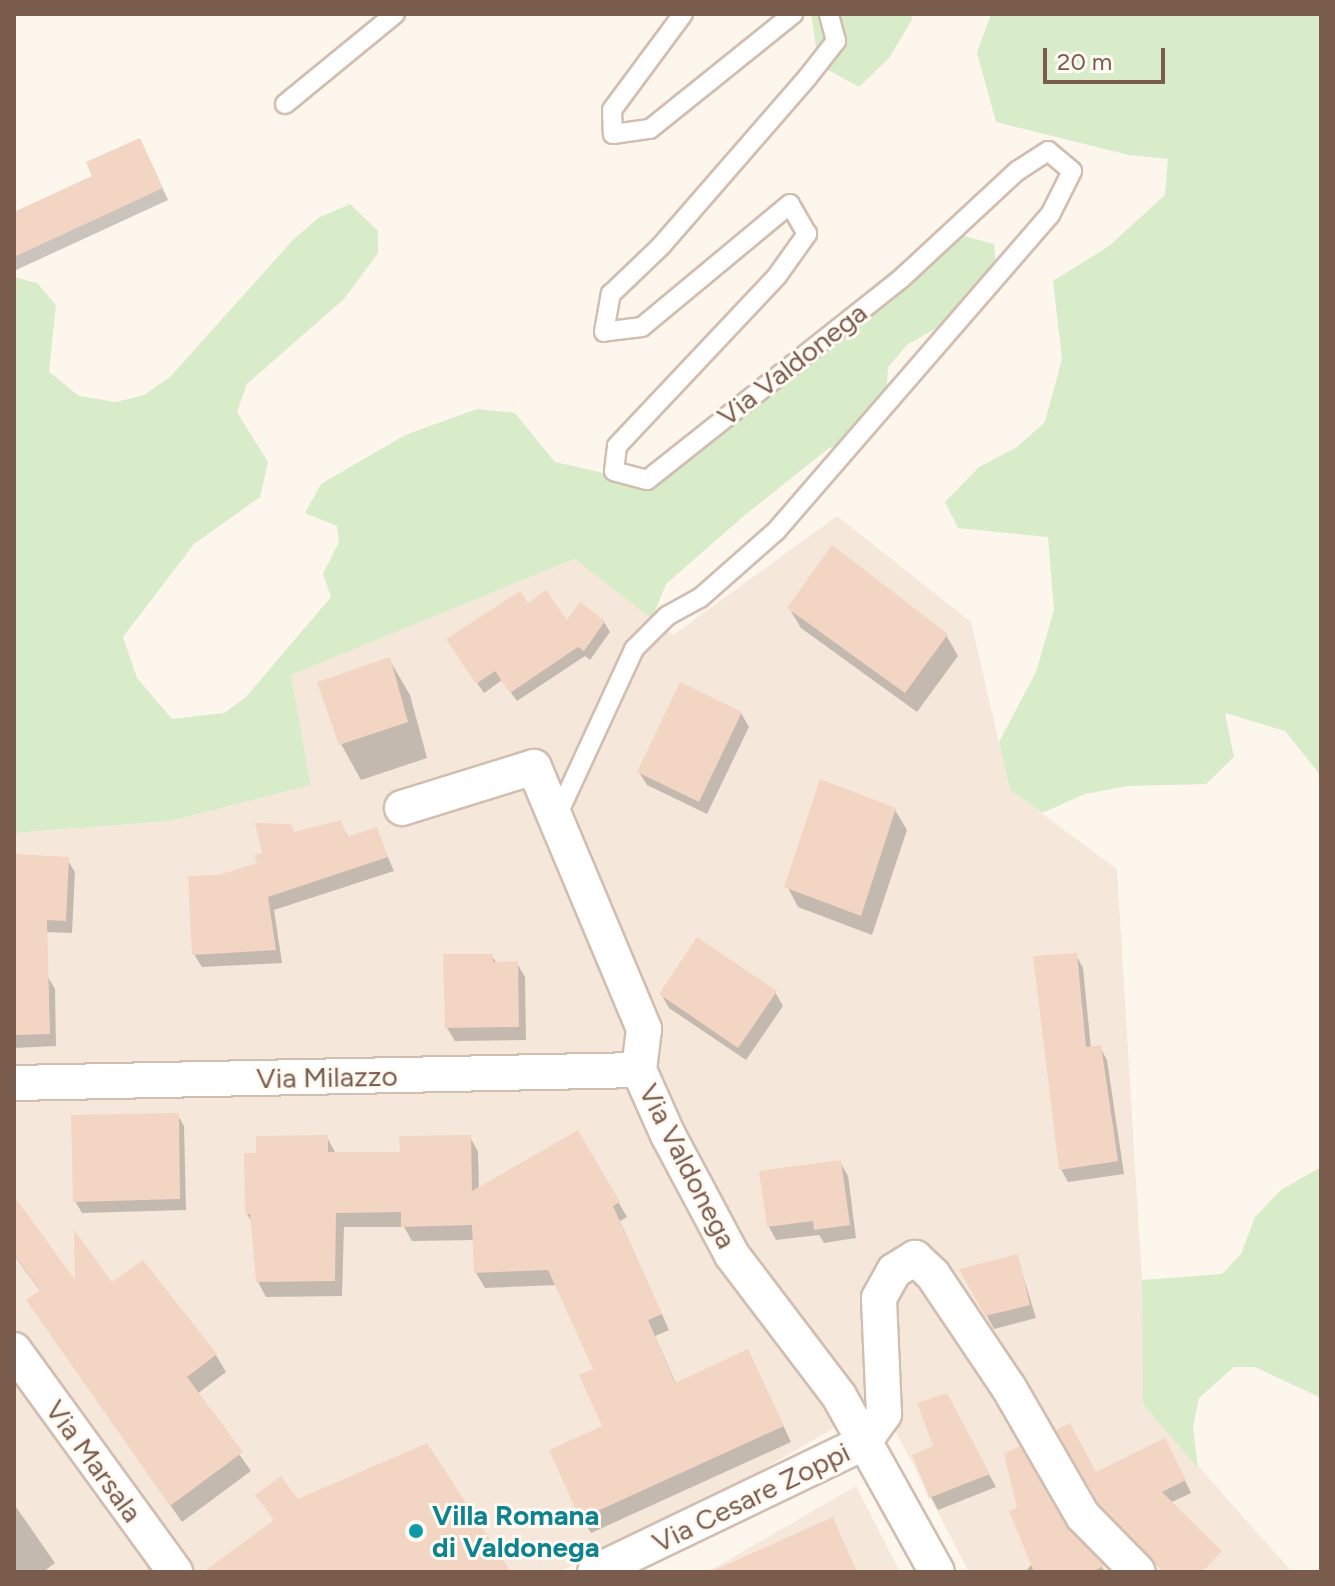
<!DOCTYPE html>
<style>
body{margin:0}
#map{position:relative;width:1335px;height:1586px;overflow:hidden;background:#fdf6ec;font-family:Figtree,sans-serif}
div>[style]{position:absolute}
.residential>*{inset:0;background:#f5e8da}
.green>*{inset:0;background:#d8ecc9}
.shadow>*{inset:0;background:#0003}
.building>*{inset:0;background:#f3d5c3}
.roads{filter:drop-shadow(2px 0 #d1beb0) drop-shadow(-2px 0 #d1beb0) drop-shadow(0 2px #d1beb0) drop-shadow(0 -2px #d1beb0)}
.lane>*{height:18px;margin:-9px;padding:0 9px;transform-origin:9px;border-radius:9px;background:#fff}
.street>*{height:34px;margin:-17px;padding:0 17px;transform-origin:17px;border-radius:17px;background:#fff}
.dots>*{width:22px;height:22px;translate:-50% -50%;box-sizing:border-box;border:4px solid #fffaf3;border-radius:50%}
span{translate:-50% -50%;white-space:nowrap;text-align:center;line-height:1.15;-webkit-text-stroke:6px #fffaf3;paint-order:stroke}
.street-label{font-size:28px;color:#7a5c4d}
.culture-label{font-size:28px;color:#0d838f;font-weight:700}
.left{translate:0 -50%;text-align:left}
.frame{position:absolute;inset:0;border:16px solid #7a5c4d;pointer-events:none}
.scale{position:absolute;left:1043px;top:48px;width:122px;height:36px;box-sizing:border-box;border:4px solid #7a5c4d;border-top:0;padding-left:10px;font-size:24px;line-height:28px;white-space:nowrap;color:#7a5c4d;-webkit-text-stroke:6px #fffaf3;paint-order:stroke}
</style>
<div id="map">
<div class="residential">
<i style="clip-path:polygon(837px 516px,971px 622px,1010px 790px,1117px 869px,1142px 1280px,1143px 1404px,1292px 1572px,969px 1572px,892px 1424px,855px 1416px,691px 1511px,558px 1572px,14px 1572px,14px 833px,171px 821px,311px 785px,291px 675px,576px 559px,673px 635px)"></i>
<i style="clip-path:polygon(856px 1486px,900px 1572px,704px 1572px,718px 1566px)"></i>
</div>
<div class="green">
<i style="clip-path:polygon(811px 14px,911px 14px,912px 20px,889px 58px,859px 87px,819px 65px)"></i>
<i style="clip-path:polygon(991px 14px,1321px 14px,1321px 776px,1285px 731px,1225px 713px,1234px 757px,1206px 784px,1128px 786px,1085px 794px,1042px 813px,1010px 790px,999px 742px,1036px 672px,1054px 610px,1048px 537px,958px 528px,945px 502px,979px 467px,1017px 447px,1045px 422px,1062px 359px,1053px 281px,1109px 246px,1165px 195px,1168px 159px,1129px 155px,996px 122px,977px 53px)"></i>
<i style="clip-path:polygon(350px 204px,378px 231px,378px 253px,344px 299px,247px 384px,237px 412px,268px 462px,260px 497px,194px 544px,123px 637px,137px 678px,172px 719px,224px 713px,246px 697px,331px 597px,323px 574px,339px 542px,337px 526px,305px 513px,321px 484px,405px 435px,477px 409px,515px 413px,555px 462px,626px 478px,639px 475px,819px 344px,866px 292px,919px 247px,961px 235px,994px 244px,996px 266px,953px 319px,908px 344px,888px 367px,886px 404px,860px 438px,829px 448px,745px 515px,666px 584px,652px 619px,575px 559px,291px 675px,311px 785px,171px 821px,14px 833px,14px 277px,37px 283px,56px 305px,49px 372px,79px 396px,116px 402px,144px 395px,170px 377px,292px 241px,318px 218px)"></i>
<i style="clip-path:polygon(1321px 1167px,1321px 1398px,1255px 1367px,1234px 1367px,1199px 1398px,1193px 1427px,1198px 1468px,1143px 1404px,1142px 1280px,1222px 1274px,1241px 1254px,1255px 1217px,1281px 1190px)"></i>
</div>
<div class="shadow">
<i style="clip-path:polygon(146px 152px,168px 200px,14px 271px,14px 214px)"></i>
<i style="clip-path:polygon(528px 606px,567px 623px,604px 622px,610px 632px,590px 660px,585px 656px,517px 701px,502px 680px,484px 693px,454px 650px)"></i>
<i style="clip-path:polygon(789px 608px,946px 635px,958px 656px,917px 712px,801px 628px)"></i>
<i style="clip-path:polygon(389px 659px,410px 695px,427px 758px,361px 780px,341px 744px)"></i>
<i style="clip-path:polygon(741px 713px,749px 727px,707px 814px,647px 785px,639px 772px)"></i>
<i style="clip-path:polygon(821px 782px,895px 810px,907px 830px,872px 935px,798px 907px,787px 886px)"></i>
<i style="clip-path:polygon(340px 822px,349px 839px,376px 830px,394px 871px,274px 910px,282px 963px,202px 967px,194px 954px,220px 877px,259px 864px,295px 834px)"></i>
<i style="clip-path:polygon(14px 854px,67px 859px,75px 872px,72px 933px,14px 931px)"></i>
<i style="clip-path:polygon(1076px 955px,1083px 968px,1091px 1049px,1100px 1047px,1107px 1060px,1124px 1174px,1068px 1182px,1061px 1169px)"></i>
<i style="clip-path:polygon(492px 956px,497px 964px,517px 963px,525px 977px,526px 1040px,455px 1041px,447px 1028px)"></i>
<i style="clip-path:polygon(48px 977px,55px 989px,56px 1046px,14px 1048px,14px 978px)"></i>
<i style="clip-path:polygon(775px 992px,783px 1006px,746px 1060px,669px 1008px,661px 994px)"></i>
<i style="clip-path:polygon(178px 1115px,184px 1126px,186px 1210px,82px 1213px,75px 1201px)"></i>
<i style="clip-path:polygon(578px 1133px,627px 1217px,620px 1221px,669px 1330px,655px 1336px,676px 1384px,756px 1367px,791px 1442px,591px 1533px,582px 1518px,604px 1427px,596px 1370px,557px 1285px,485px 1288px,476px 1273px,475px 1240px,412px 1241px,404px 1227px,344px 1227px,342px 1296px,266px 1297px,258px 1282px,253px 1224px,247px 1214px,327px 1137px,336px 1154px,402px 1154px,470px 1137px,478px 1152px,479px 1189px)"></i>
<i style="clip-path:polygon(840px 1162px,848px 1176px,856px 1238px,824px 1243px,819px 1235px,776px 1240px,769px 1227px,761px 1173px)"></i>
<i style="clip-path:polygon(14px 1200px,77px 1287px,111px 1285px,216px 1355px,226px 1372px,197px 1394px,251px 1471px,182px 1522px,28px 1301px,41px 1292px,14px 1255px)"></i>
<i style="clip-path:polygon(1017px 1256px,1036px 1318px,994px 1329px,962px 1270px)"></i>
<i style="clip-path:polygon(953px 1408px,996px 1487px,938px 1510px,931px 1497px,936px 1447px)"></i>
<i style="clip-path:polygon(1059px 1431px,1096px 1474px,1172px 1453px,1191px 1493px,1170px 1503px,1197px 1535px,1151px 1559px,1109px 1516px)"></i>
<i style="clip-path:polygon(14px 1504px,55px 1563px,43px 1572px,14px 1572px)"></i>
<i style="clip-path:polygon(1064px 1527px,1102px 1567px,1105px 1572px,1025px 1572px)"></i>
</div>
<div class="building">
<i style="clip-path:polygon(140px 138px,163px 188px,14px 257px,14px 212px,92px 176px,86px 162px)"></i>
<i style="clip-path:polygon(832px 545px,948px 634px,905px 693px,787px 608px)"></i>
<i style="clip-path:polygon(546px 590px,567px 620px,580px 602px,605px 621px,584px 651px,578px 647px,510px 693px,495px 671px,476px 684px,446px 639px,520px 591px,528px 603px)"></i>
<i style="clip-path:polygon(390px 657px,408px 722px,339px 745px,317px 682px)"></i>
<i style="clip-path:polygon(680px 682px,742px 712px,699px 802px,637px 772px)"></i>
<i style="clip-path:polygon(820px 779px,896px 808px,861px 916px,784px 887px)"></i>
<i style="clip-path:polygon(341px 820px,347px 837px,377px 827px,388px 857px,268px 897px,276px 950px,192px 955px,188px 876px,219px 875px,257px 863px,254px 855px,262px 853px,255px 823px,291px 824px,294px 832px)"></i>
<i style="clip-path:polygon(14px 854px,69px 857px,66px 921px,47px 920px,50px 1034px,14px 1035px)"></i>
<i style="clip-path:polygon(697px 937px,777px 991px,738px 1048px,659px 994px)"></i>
<i style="clip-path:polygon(1077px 953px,1086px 1047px,1101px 1045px,1118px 1161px,1059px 1170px,1033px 956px)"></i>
<i style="clip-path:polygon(443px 954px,493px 954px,493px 962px,518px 961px,519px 1027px,445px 1028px)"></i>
<i style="clip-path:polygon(179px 1113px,180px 1199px,73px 1202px,71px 1115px)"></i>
<i style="clip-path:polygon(578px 1130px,620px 1202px,613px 1206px,662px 1314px,648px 1320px,675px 1383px,748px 1349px,784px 1426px,580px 1519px,549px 1450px,602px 1426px,579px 1375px,593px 1369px,548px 1270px,474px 1273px,472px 1225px,401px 1227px,401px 1212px,336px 1213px,335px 1281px,256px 1282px,250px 1214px,245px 1214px,244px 1153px,256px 1153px,256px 1136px,328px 1135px,328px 1152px,400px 1152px,399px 1136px,471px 1135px,472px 1191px)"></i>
<i style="clip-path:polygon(841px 1160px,850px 1225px,814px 1230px,813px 1221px,767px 1227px,759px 1171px)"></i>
<i style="clip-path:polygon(14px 1196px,75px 1280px,74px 1230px,112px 1282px,143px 1260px,217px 1354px,187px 1377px,243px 1452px,170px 1506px,26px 1300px,40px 1290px,14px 1254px)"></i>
<i style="clip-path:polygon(1018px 1254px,1030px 1305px,985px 1316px,959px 1269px)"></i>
<i style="clip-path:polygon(947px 1393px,990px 1474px,929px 1498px,912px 1455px,933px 1446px,917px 1403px)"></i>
<i style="clip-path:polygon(1070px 1423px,1096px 1472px,1165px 1438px,1186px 1480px,1162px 1492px,1222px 1551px,1202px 1572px,1163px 1572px,1099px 1504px,1056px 1430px)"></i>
<i style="clip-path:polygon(427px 1443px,511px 1572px,203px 1572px,274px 1520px,255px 1495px,281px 1476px,298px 1499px)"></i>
<i style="clip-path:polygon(1020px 1446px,1066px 1526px,1104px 1566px,1092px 1572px,1034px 1572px,1009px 1511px,1017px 1508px,1004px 1454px)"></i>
<i style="clip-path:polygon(833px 1517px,857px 1572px,710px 1572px)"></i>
</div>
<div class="roads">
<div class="lane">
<i style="left:683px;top:14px;width:119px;rotate:126.5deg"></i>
<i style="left:612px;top:110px;width:24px;rotate:88deg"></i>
<i style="left:613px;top:134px;width:37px;rotate:-8deg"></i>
<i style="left:650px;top:129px;width:184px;rotate:-38.8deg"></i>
<i style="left:285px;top:104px;width:142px;rotate:-39.3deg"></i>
<i style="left:557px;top:816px;width:184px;rotate:-65.2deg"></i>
<i style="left:634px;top:649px;width:47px;rotate:-45deg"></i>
<i style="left:667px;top:616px;width:38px;rotate:-29deg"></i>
<i style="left:700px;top:598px;width:101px;rotate:-41.4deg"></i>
<i style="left:776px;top:531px;width:418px;rotate:-49.1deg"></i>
<i style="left:1050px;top:215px;width:49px;rotate:-63.4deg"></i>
<i style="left:1072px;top:171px;width:31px;rotate:-140deg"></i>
<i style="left:1048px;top:151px;width:37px;rotate:147deg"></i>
<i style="left:1017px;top:171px;width:157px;rotate:137.1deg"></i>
<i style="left:902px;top:278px;width:325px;rotate:141.6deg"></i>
<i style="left:647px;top:480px;width:34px;rotate:-165deg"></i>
<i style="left:614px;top:471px;width:25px;rotate:-83deg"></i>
<i style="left:617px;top:446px;width:233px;rotate:-46.7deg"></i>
<i style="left:777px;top:276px;width:52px;rotate:-54.5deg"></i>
<i style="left:807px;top:234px;width:34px;rotate:-120deg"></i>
<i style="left:790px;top:204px;width:192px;rotate:140.3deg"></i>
<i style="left:642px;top:327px;width:38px;rotate:173deg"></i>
<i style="left:604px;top:332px;width:39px;rotate:-80deg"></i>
<i style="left:611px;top:294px;width:69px;rotate:-43.8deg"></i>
<i style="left:661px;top:246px;width:223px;rotate:-49deg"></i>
<i style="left:807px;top:78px;width:47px;rotate:-51.9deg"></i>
<i style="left:836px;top:41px;width:28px;rotate:-105deg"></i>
</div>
<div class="street">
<i style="left:402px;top:808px;width:138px;rotate:-17.3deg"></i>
<i style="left:534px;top:767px;width:284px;rotate:67.2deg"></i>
<i style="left:644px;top:1029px;width:41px;rotate:97deg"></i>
<i style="left:639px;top:1070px;width:71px;rotate:66deg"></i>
<i style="left:668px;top:1135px;width:136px;rotate:61.9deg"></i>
<i style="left:732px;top:1255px;width:177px;rotate:52.8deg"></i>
<i style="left:839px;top:1396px;width:201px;rotate:60.9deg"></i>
<i style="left:14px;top:1083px;width:625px;rotate:-1.19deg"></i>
<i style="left:14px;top:1350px;width:274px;rotate:54deg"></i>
<i style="left:595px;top:1572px;width:297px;rotate:-25.7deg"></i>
<i style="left:863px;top:1443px;width:36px;rotate:-54deg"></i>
<i style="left:884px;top:1414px;width:116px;rotate:-92.5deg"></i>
<i style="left:879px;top:1298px;width:31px;rotate:-61deg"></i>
<i style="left:894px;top:1271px;width:25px;rotate:-32deg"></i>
<i style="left:915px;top:1258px;width:25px;rotate:43deg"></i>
<i style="left:933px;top:1275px;width:136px;rotate:56.1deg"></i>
<i style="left:1009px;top:1388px;width:148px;rotate:60deg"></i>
<i style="left:1083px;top:1516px;width:78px;rotate:45.5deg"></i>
</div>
</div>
<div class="dots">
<i style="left:416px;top:1531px;background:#0f9aa8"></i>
</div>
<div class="street-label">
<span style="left:792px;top:364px;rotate:-38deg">Via Valdonega</span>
<span style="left:327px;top:1077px;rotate:-1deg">Via Milazzo</span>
<span style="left:688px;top:1166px;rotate:63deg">Via Valdonega</span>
<span style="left:94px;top:1461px;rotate:54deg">Via Marsala</span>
<span style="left:751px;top:1497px;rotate:-26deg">Via Cesare Zoppi</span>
</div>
<div class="culture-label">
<span class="left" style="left:432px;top:1531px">Villa Romana<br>di Valdonega</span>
</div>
<div class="frame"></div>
<div class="scale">20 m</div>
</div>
